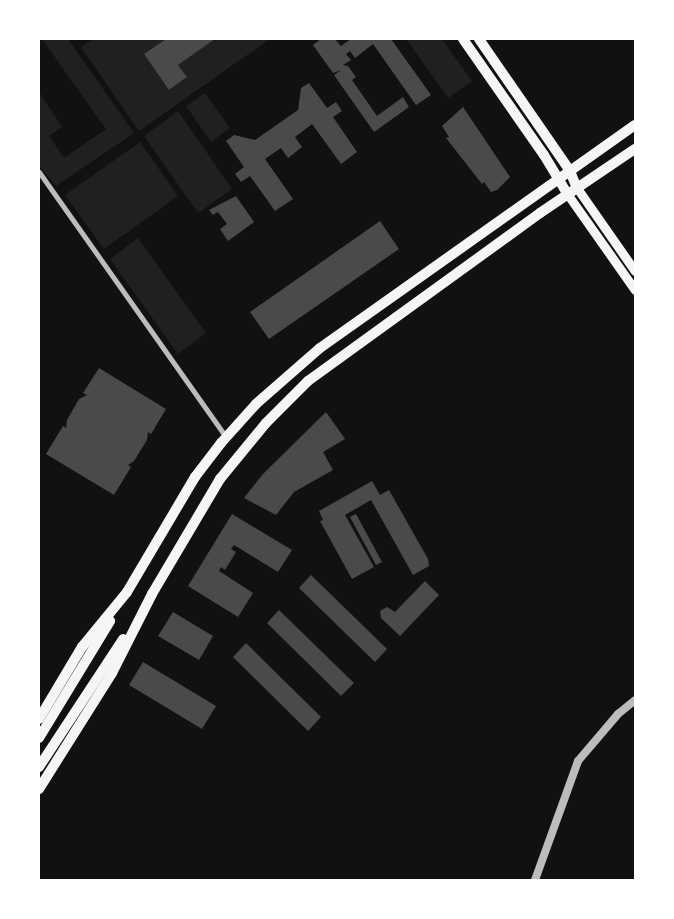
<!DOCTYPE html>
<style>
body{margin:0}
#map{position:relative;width:674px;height:919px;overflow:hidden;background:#111;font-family:Quicksand,sans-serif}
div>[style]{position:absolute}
.green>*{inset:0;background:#202020}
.building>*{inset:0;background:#4a4a4a}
.minor>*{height:5px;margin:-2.5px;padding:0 2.5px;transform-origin:2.5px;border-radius:2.5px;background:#bcbcbc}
.tertiary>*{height:8px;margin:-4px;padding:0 4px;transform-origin:4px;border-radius:4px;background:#bcbcbc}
.secondary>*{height:9px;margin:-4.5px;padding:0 4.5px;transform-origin:4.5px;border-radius:4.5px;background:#f5f5f5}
.primary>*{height:10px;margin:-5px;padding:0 5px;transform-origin:5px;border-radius:5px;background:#f5f5f5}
span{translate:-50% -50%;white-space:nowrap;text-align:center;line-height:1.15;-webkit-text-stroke:4.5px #fff;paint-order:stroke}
.frame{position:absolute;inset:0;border:40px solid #fff;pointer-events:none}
</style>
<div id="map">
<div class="green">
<i style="clip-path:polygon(42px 39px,68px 39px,134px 133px,56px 186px,39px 166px,39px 92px,62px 127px,49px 136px,64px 158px,106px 129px)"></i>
<i style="clip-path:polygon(93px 39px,166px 39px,144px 54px,170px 90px,187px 77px,178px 65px,215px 39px,270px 39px,139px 131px,81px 47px)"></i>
<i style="clip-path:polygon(406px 39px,442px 39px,472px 81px,448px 98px)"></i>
<i style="clip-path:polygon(205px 93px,230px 128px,211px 142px,186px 106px)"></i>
<i style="clip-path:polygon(178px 111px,232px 189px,198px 213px,144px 136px)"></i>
<i style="clip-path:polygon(140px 142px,178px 196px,104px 249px,65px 195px)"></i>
<i style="clip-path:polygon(138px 238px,206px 333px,178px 354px,110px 259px)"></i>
</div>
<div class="building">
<i style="clip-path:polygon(166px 39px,215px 39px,178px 65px,187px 77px,169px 90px,144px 54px)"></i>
<i style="clip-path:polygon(321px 39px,335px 39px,341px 46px,351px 39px,391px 39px,431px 95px,416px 105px,373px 44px,355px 58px,350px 51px,346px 54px,351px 60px,343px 65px,348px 66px,356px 77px,352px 80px,377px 116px,403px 97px,409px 107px,374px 132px,334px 75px,341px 70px,333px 73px,313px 45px)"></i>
<i style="clip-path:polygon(309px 83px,327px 108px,336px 102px,342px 111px,333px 117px,357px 152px,341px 164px,312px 124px,295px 137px,302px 147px,288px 158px,281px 148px,265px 159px,293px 199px,275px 211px,250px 176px,241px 182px,235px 174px,244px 167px,226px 141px,234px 135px,255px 140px,298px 110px,301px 88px)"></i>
<i style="clip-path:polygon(463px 107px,510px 177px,497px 190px,491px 192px,484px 182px,482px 184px,446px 138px,449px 137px,442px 126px)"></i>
<i style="clip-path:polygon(236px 196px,254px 222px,228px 241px,220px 229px,227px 224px,218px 212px,213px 215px,209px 210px)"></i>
<i style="clip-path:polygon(380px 221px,399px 249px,269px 339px,250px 312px)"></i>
<i style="clip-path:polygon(99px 368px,166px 409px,151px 434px,148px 432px,147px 440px,134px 461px,128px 465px,131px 467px,114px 495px,46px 454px,63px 426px,66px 428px,67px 420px,79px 399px,87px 395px,83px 393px)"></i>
<i style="clip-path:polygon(326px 412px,345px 439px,323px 452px,333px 470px,294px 492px,276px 515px,244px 498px,263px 474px)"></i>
<i style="clip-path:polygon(372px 481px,380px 495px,389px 490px,428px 559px,429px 566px,413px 575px,371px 500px,345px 515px,374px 567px,352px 579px,320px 521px,323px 520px,319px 511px)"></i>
<i style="clip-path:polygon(232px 514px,292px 550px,278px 572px,234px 545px,231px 549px,236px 552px,225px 570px,221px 567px,219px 571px,253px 593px,238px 617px,188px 586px)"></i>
<i style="clip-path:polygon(356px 514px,382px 562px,376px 565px,350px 517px)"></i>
<i style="clip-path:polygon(311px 575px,387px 649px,375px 662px,299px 588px)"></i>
<i style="clip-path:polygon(425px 581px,439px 595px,400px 636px,381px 618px,380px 611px,387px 607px,395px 612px)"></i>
<i style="clip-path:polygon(279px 610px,354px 683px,341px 696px,267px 623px)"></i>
<i style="clip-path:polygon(173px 612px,213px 636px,199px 660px,158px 636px)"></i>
<i style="clip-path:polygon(246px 643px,321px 717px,308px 731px,233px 657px)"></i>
<i style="clip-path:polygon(143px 662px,216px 706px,202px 729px,129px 685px)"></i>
</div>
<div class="minor">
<i style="left:39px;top:172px;width:324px;rotate:54.8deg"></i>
</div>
<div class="tertiary">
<i style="left:535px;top:880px;width:127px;rotate:-70.1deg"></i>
<i style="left:578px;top:761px;width:62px;rotate:-49.6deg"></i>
<i style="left:618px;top:714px;width:22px;rotate:-39deg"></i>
</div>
<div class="secondary">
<i style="left:577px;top:188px;width:101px;rotate:55.1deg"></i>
<i style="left:568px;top:195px;width:116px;rotate:54.8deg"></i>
</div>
<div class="primary">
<i style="left:463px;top:39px;width:141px;rotate:55.1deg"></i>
<i style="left:544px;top:155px;width:47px;rotate:59deg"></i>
<i style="left:479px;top:39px;width:160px;rotate:55.4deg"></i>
<i style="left:570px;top:171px;width:18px;rotate:68deg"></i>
<i style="left:39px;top:719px;width:84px;rotate:-59.2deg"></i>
<i style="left:82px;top:647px;width:71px;rotate:-50.7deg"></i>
<i style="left:127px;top:592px;width:134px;rotate:-59.4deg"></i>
<i style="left:195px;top:477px;width:43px;rotate:-52.6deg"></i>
<i style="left:221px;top:443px;width:52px;rotate:-48.1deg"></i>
<i style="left:256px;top:404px;width:85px;rotate:-41.2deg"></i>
<i style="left:320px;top:348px;width:386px;rotate:-35.3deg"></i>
<i style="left:39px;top:738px;width:137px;rotate:-58.7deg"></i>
<i style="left:39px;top:767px;width:153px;rotate:-56.7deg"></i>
<i style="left:39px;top:789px;width:137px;rotate:-57.8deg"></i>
<i style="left:112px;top:673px;width:89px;rotate:-63.1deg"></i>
<i style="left:152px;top:594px;width:134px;rotate:-59.4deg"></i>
<i style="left:220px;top:479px;width:72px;rotate:-50.6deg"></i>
<i style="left:266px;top:423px;width:59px;rotate:-45deg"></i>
<i style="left:308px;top:381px;width:286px;rotate:-35.9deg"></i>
<i style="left:540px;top:213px;width:115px;rotate:-34deg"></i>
</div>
<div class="frame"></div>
</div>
